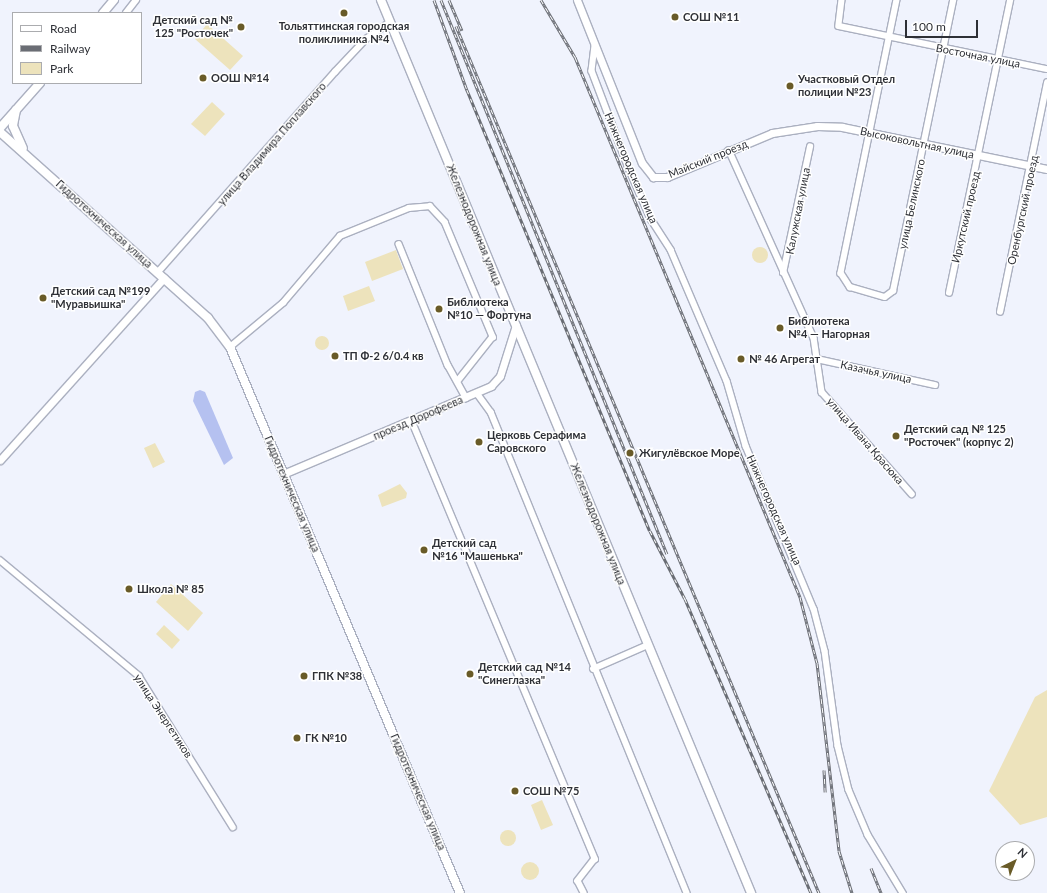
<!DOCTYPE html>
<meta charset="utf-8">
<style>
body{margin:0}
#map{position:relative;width:1047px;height:893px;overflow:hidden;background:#f0f3fd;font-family:Lato,sans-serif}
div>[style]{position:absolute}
.green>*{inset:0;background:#ede3bc}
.round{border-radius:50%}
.water>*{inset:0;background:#b5c1f0}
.roads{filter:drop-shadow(1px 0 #abb0c0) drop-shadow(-1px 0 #abb0c0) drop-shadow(0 1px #abb0c0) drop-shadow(0 -1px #abb0c0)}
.minor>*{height:5.5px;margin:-2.75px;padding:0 2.75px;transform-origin:2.75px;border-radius:2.75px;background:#fff}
.tertiary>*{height:7px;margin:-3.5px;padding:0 3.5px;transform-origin:3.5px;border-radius:3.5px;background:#fff}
.secondary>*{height:8px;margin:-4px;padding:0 4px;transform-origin:4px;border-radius:4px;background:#fff}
.rail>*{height:3px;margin-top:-1.5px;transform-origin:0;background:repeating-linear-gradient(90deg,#fff 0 4.5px,#6a6d74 0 9px);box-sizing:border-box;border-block:1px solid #6a6d74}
.dots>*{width:11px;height:11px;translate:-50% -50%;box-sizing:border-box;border:2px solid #fff;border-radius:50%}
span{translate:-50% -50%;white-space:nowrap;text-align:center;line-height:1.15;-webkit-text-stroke:3px #fff;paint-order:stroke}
.poi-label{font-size:11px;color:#2e3036;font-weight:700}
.left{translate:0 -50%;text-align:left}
.right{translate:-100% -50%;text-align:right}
.street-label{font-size:11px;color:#2e3036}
.legend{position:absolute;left:12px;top:12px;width:130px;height:72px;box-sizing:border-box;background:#fff;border:1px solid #abacaf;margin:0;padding:5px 7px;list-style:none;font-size:12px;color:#2e3036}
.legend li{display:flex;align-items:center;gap:8px;height:20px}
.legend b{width:20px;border:1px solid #abacaf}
.north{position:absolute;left:995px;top:841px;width:40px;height:40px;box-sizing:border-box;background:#fff;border:1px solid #abacaf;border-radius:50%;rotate:43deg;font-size:11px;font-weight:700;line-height:16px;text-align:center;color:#2e3036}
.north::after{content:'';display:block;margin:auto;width:14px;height:18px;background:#695b28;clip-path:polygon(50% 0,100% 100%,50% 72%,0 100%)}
.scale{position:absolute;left:905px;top:20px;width:73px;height:18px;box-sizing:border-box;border:2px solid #2e3036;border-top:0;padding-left:5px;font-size:12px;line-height:14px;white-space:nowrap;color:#2e3036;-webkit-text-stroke:3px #fff;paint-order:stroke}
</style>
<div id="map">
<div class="green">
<i style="clip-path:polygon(207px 24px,243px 56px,230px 70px,195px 39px)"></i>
<i style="clip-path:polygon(212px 102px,225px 114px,205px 136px,191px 124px)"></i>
<i class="round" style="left:752px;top:247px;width:16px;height:16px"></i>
<i style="clip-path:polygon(396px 250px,403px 269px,372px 281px,365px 262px)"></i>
<i style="clip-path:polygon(369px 286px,375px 301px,348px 311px,343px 296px)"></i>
<i class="round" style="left:315px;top:336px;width:14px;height:14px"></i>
<i style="clip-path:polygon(155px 443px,165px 462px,153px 468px,144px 448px)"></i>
<i style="clip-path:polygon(400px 484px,407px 493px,406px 498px,382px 507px,378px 495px)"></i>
<i style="clip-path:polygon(171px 584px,203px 613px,188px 631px,156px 602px)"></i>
<i style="clip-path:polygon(164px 625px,180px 640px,172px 649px,156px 634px)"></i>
<i style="clip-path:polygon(1047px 690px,1047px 817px,1020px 825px,989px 791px,1035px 697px)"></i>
<i style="clip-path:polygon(542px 800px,553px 825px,541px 830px,531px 805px)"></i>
<i class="round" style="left:500px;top:830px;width:16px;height:16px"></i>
<i class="round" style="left:521px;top:862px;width:18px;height:18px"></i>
</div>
<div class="water">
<i style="clip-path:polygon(200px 390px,205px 392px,233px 458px,224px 465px,193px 401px,195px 392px)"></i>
</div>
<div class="roads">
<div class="minor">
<i style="left:842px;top:0;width:26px;rotate:97deg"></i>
<i style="left:839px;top:26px;width:212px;rotate:11.7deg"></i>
<i style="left:897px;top:0;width:279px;rotate:101.6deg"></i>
<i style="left:841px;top:273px;width:17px;rotate:57deg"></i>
<i style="left:850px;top:287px;width:36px;rotate:16deg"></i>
<i style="left:885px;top:297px;width:10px;rotate:-37deg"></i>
<i style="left:893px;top:291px;width:297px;rotate:-78.3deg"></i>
<i style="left:126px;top:13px;width:16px;rotate:-52deg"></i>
<i style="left:595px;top:46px;width:25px;rotate:97deg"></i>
<i style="left:592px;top:71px;width:102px;rotate:69.2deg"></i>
<i style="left:628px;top:166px;width:58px;rotate:66.5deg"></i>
<i style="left:651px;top:219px;width:37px;rotate:57deg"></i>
<i style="left:671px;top:250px;width:142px;rotate:66.9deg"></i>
<i style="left:727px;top:381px;width:68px;rotate:73.7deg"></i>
<i style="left:746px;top:446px;width:177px;rotate:67.4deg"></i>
<i style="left:814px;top:609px;width:43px;rotate:75.3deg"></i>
<i style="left:825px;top:651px;width:96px;rotate:82.2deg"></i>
<i style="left:838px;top:746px;width:45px;rotate:76deg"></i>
<i style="left:849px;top:790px;width:49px;rotate:67.1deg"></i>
<i style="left:868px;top:835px;width:68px;rotate:58.9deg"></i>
<i style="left:729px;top:150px;width:206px;rotate:65.7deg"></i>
<i style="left:814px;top:338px;width:55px;rotate:81.6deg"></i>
<i style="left:822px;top:392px;width:136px;rotate:48.6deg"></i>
<i style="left:399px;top:244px;width:131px;rotate:68deg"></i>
<i style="left:448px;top:365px;width:38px;rotate:61deg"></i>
<i style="left:158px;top:272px;width:267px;rotate:-48.5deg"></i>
<i style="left:335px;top:72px;width:45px;rotate:-46.8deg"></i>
<i style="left:366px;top:39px;width:29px;rotate:-35deg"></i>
<i style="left:783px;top:273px;width:129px;rotate:-77.9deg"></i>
<i style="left:949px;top:293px;width:299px;rotate:-78.2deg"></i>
<i style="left:1000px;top:312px;width:234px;rotate:-78.4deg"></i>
<i style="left:230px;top:347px;width:69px;rotate:-39.7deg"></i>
<i style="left:283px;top:303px;width:88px;rotate:-49.6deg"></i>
<i style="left:340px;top:236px;width:74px;rotate:-22.1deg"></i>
<i style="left:409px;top:208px;width:21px;rotate:-5deg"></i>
<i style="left:430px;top:206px;width:22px;rotate:47deg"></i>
<i style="left:445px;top:222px;width:125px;rotate:67.3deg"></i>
<i style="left:493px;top:337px;width:55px;rotate:128.3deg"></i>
<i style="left:817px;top:359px;width:121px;rotate:12.4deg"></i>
<i style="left:477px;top:393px;width:24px;rotate:54deg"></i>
<i style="left:491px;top:412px;width:519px;rotate:67.83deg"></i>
<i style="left:412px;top:421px;width:475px;rotate:67.3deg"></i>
<i style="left:595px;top:859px;width:28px;rotate:128deg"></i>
<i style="left:578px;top:881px;width:13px;rotate:63deg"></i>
<i style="left:0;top:560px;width:181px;rotate:39.8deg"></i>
<i style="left:139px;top:676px;width:178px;rotate:58.1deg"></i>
<i style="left:593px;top:669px;width:60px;rotate:-23.6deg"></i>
</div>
<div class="tertiary">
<i style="left:577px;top:0;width:175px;rotate:68.3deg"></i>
<i style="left:642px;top:163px;width:18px;rotate:52deg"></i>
<i style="left:653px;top:177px;width:14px"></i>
<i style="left:667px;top:177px;width:114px;rotate:-22.7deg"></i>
<i style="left:772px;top:133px;width:46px;rotate:-8.8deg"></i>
<i style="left:817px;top:126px;width:25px;rotate:2deg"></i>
<i style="left:842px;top:127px;width:209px;rotate:11.6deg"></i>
<i style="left:0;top:460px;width:245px;rotate:-48deg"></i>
<i style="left:283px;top:474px;width:226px;rotate:-22.9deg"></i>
<i style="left:491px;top:386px;width:13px;rotate:-48deg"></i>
<i style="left:500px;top:376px;width:53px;rotate:-72.6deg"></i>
</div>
<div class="secondary">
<i style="left:381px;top:0;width:967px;rotate:67.49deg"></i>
<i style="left:103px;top:13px;width:17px;rotate:-50deg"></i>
<i style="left:16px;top:110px;width:16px;rotate:101deg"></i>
<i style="left:13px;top:126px;width:24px;rotate:66deg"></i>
<i style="left:0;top:128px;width:60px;rotate:-48.4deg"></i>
<i style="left:0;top:132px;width:279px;rotate:41.8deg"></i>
<i style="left:208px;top:318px;width:36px;rotate:53deg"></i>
<i style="left:230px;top:347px;width:592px;rotate:67.16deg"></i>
</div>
</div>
<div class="rail">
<i style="left:434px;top:0;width:96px;rotate:69.9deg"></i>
<i style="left:467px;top:90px;width:477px;rotate:67.5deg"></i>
<i style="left:650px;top:531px;width:76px;rotate:62.8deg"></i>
<i style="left:685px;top:599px;width:320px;rotate:66.8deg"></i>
<i style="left:441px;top:0;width:598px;rotate:67.81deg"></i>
<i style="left:449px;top:0;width:33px;rotate:67deg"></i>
<i style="left:541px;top:0;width:66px;rotate:59.2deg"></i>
<i style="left:575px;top:57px;width:585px;rotate:67.38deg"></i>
<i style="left:800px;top:597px;width:68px;rotate:75.6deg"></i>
<i style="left:817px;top:663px;width:189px;rotate:83.3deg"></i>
<i style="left:839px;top:851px;width:44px;rotate:72.8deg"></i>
<i style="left:456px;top:26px;width:940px;rotate:67.28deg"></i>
<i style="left:824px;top:770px;width:22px;rotate:87deg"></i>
<i style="left:871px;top:868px;width:27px;rotate:68deg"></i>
</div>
<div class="dots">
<i style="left:344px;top:13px;background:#695b28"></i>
<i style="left:675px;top:17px;background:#695b28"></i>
<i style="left:241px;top:27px;background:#695b28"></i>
<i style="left:203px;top:78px;background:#695b28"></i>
<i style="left:790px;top:86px;background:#695b28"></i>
<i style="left:43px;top:298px;background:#695b28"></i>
<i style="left:439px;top:309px;background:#695b28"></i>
<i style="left:780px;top:328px;background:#695b28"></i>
<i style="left:335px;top:356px;background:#695b28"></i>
<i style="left:741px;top:359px;background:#695b28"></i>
<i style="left:896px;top:436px;background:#695b28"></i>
<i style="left:479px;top:442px;background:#695b28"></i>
<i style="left:630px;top:453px;background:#695b28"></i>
<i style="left:424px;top:550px;background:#695b28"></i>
<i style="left:129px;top:589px;background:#695b28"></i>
<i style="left:470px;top:674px;background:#695b28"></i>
<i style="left:304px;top:676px;background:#695b28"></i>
<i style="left:297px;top:738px;background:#695b28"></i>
<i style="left:515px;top:791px;background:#695b28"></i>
</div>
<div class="poi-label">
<span class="left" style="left:683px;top:17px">СОШ №11</span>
<span class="right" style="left:233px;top:27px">Детский сад №<br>125 "Росточек"</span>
<span style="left:344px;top:33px">Тольяттинская городская<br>поликлиника №4</span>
<span class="left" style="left:211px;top:78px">ООШ №14</span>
<span class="left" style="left:798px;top:86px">Участковый Отдел<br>полиции №23</span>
<span class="left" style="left:51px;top:298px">Детский сад №199<br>"Муравьишка"</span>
<span class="left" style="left:447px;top:309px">Библиотека<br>№10 — Фортуна</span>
<span class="left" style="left:788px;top:328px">Библиотека<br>№4 — Нагорная</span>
<span class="left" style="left:343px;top:356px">ТП Ф-2 6/0.4 кв</span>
<span class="left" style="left:749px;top:359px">№ 46 Агрегат</span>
<span class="left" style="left:904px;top:436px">Детский сад № 125<br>"Росточек" (корпус 2)</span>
<span class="left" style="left:487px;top:442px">Церковь Серафима<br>Саровского</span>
<span class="left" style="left:639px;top:453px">Жигулёвское Море</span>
<span class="left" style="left:432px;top:550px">Детский сад<br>№16 "Машенька"</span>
<span class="left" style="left:137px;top:589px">Школа № 85</span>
<span class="left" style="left:478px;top:674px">Детский сад №14<br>"Синеглазка"</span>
<span class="left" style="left:312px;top:676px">ГПК №38</span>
<span class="left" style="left:305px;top:738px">ГК №10</span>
<span class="left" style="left:523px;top:791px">СОШ №75</span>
</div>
<div class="street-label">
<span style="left:978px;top:56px;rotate:11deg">Восточная улица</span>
<span style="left:917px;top:143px;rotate:12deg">Высоковольтная улица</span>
<span style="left:272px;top:144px;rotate:-49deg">улица Владимира Поплавского</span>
<span style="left:708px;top:159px;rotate:-22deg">Майский проезд</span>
<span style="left:631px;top:168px;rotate:67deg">Нижнегородская улица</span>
<span style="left:912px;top:204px;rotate:-78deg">улица Белинского</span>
<span style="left:1023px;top:210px;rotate:-78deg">Оренбургский проезд</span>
<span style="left:798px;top:211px;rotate:-79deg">Калужская улица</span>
<span style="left:966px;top:217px;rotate:-77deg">Иркутский проезд</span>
<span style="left:104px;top:224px;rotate:42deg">Гидротехническая улица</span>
<span style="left:474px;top:225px;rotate:68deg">Железнодорожная улица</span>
<span style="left:876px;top:372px;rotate:12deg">Казачья улица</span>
<span style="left:418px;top:418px;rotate:-23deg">проезд Дорофеева</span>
<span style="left:865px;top:441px;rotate:49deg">улица Ивана Красюка</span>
<span style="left:292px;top:494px;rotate:67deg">Гидротехническая улица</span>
<span style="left:774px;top:510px;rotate:66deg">Нижнегородская улица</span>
<span style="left:598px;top:524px;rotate:68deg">Железнодорожная улица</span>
<span style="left:163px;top:716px;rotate:57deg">улица Энергетиков</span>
<span style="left:418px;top:792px;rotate:67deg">Гидротехническая улица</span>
</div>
<ul class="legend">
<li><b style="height:5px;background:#fff"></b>Road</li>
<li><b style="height:5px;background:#6a6d74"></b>Railway</li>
<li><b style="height:11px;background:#ede3bc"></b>Park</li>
</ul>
<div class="north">N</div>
<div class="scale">100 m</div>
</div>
